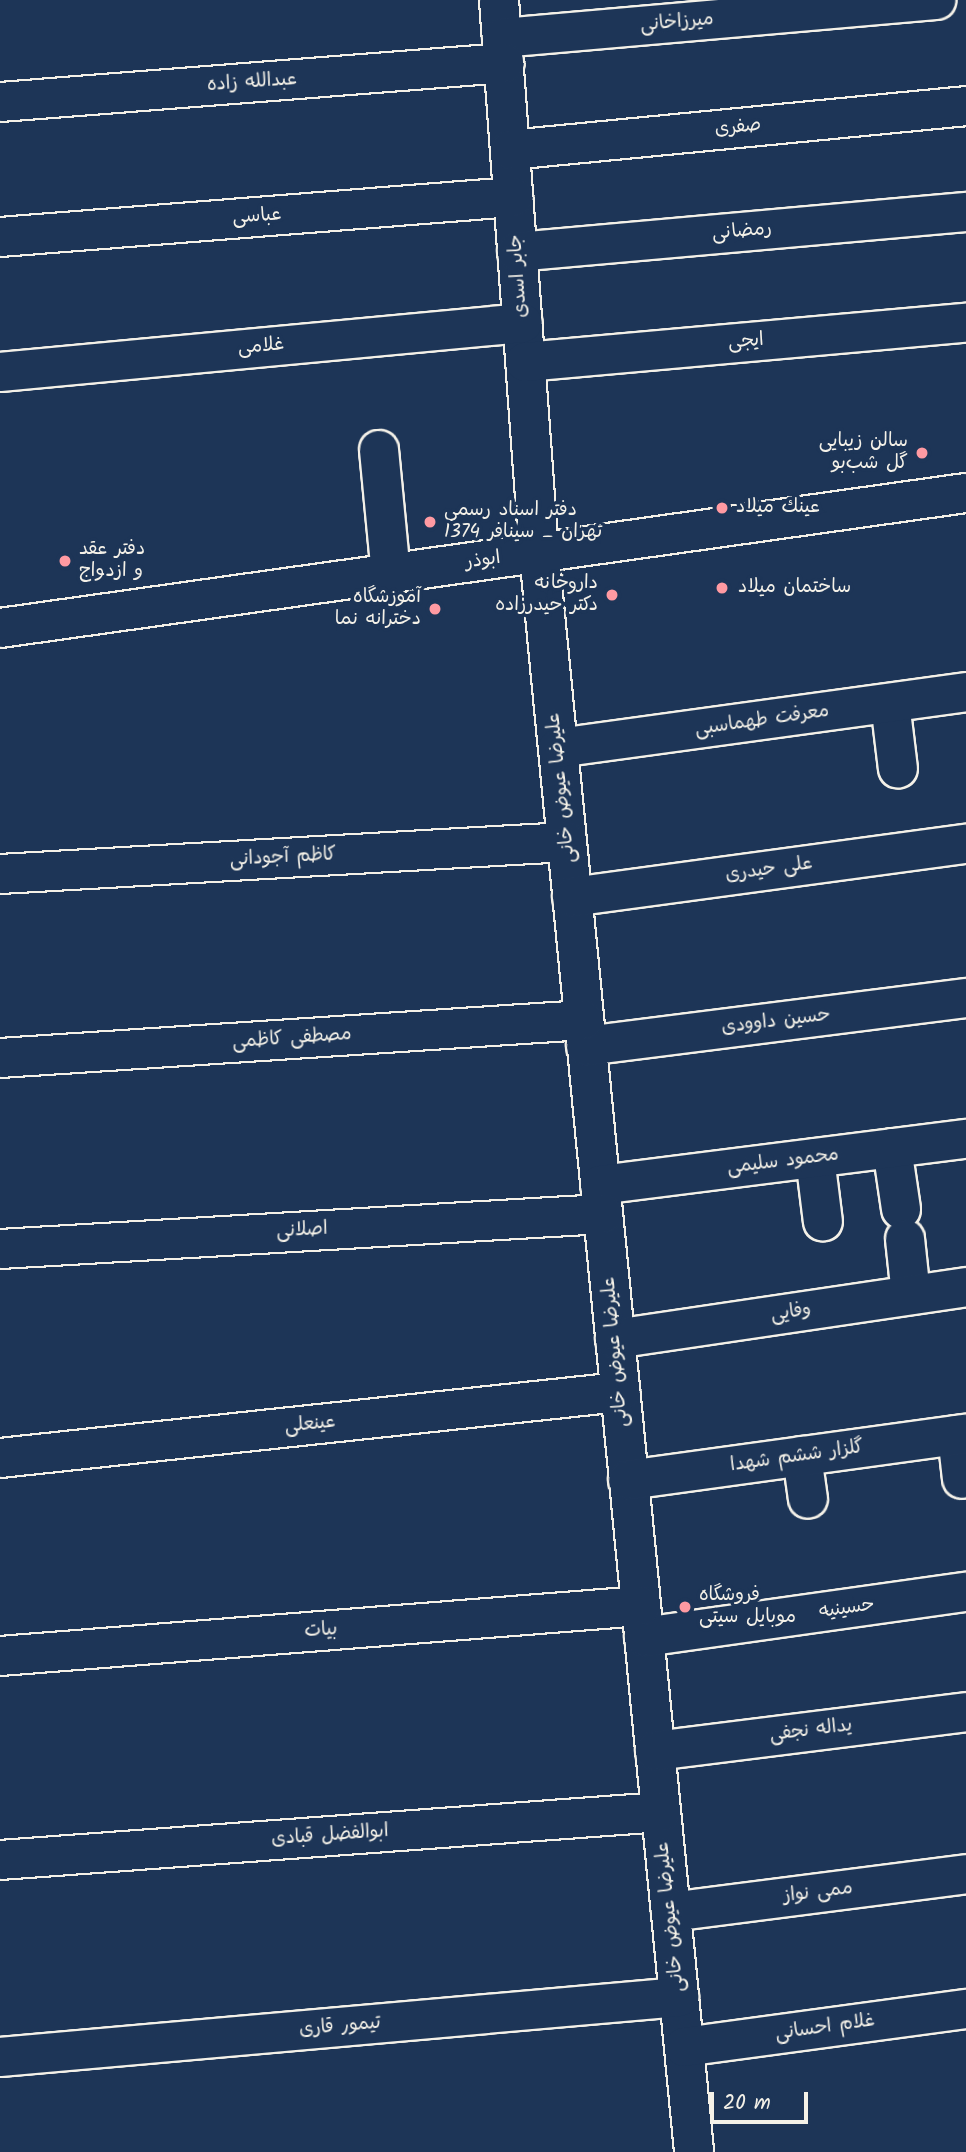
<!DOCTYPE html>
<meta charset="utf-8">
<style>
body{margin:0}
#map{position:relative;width:966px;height:2152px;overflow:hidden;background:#1d3557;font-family:Kalam,"Playpen Sans Arabic",sans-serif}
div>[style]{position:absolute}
.roads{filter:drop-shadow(2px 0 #f4f1e8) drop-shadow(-2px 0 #f4f1e8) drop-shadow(0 2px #f4f1e8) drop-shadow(0 -2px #f4f1e8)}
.minor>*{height:38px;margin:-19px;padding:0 19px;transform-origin:19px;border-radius:19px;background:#1d3557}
.major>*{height:38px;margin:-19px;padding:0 19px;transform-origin:19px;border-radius:19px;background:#1d3557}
.dots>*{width:19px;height:19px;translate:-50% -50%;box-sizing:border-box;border:4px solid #1d3557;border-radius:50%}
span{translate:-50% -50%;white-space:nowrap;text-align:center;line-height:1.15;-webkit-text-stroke:7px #1d3557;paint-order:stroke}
.street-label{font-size:19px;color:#f4f1e8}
.poi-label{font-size:19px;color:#f4f1e8}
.right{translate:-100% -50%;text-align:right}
.left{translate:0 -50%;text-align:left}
.scale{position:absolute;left:710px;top:2092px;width:98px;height:32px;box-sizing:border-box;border:4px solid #f4f1e8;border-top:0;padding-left:9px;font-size:21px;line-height:24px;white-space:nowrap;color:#f4f1e8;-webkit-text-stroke:5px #1d3557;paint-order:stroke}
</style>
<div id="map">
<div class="roads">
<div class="minor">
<i style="left:499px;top:0;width:554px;rotate:85.86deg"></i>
<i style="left:539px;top:553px;width:1606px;rotate:84.46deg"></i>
<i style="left:502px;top:38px;width:436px;rotate:-5deg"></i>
<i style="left:0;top:102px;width:506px;rotate:-4.42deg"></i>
<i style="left:510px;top:150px;width:458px;rotate:-5.5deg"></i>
<i style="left:0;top:237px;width:515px;rotate:-4.46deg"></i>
<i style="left:517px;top:252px;width:451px;rotate:-5.1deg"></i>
<i style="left:525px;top:362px;width:443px;rotate:-5.1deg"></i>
<i style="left:0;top:372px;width:525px;rotate:-5.35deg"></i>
<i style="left:379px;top:450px;width:125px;rotate:84.5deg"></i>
<i style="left:890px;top:703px;width:66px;rotate:83.1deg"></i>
<i style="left:558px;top:748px;width:412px;rotate:-7.8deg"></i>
<i style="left:0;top:874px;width:568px;rotate:-3.23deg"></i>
<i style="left:572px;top:897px;width:398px;rotate:-7.7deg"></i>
<i style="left:586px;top:1046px;width:383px;rotate:-7.2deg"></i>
<i style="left:0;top:1058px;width:585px;rotate:-3.72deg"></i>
<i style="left:892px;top:1148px;width:62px;rotate:81.6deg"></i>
<i style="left:815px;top:1158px;width:64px;rotate:82.9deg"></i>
<i style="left:600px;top:1185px;width:369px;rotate:-7.2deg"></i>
<i style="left:905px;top:1239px;width:56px;rotate:83.9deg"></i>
<i style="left:0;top:1249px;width:604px;rotate:-3.32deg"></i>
<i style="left:615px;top:1339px;width:355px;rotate:-8.4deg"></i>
<i style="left:957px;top:1435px;width:44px;rotate:83.5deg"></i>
<i style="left:802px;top:1456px;width:43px;rotate:82.1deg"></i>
<i style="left:0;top:1458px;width:624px;rotate:-6.08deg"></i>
<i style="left:628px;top:1480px;width:341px;rotate:-7.8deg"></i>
<i style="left:644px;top:1637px;width:325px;rotate:-8deg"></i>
<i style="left:0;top:1656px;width:643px;rotate:-4.46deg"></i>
<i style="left:655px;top:1751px;width:313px;rotate:-7.1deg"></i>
<i style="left:0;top:1860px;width:663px;rotate:-4.15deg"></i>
<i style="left:671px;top:1912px;width:297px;rotate:-7.3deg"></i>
<i style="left:684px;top:2047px;width:285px;rotate:-7.7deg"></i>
<i style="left:0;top:2057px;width:682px;rotate:-5.05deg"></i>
</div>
<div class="major">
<i style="left:0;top:628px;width:975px;rotate:-7.96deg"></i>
</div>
</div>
<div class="dots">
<i style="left:922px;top:453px;background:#ff9aa2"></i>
<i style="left:722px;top:508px;background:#ff9aa2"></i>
<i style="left:430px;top:522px;background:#ff9aa2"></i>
<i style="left:65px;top:561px;background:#ff9aa2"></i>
<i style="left:722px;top:588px;background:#ff9aa2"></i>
<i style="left:612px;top:595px;background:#ff9aa2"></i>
<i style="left:435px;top:609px;background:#ff9aa2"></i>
<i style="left:685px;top:1607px;background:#ff9aa2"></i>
</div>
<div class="street-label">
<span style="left:677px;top:23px;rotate:-5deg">میرزاخانی</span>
<span style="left:252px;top:83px;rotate:-4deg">عبدالله زاده</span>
<span style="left:738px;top:128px;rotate:-6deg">صفری</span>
<span style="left:257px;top:217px;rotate:-4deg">عباسی</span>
<span style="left:742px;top:232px;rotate:-5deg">رمضانی</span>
<span style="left:519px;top:276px;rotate:-94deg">جابر اسدی</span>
<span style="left:746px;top:342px;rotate:-5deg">ایجی</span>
<span style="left:261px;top:347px;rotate:-5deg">غلامی</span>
<span style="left:483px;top:561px;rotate:-8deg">ابوذر</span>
<span style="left:762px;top:721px;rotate:-8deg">معرفت طهماسبی</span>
<span style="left:562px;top:788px;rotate:-96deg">علیرضا عیوض خانی</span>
<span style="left:283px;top:858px;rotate:-3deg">کاظم آجودانی</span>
<span style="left:769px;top:870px;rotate:-8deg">علی حیدری</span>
<span style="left:776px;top:1022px;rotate:-7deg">حسین داوودی</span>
<span style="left:292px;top:1039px;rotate:-4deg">مصطفی کاظمی</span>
<span style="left:783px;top:1162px;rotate:-7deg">محمود سلیمی</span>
<span style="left:302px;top:1231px;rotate:-3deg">اصلانی</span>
<span style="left:791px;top:1313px;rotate:-8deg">وفایی</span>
<span style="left:616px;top:1352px;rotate:-95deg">علیرضا عیوض خانی</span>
<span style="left:310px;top:1425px;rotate:-6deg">عینعلی</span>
<span style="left:797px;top:1457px;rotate:-8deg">گلزار ششم شهدا</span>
<span style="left:847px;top:1609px;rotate:-8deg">حسینیه</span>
<span style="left:321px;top:1631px;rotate:-4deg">بیات</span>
<span style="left:811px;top:1731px;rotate:-7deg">یداله نجفی</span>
<span style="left:330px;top:1836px;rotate:-4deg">ابوالفضل قبادی</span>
<span style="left:818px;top:1893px;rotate:-7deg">ممی نواز</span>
<span style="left:671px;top:1917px;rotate:-96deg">علیرضا عیوض خانی</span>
<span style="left:340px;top:2027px;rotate:-5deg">تیمور قاری</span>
<span style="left:825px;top:2028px;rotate:-8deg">غلام احسانی</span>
</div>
<div class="poi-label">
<span class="right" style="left:908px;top:453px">سالن زیبایی<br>گل شب‌بو</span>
<span class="left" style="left:736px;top:508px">عينك ميلاد</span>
<span class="left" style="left:444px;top:522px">دفتر اسناد رسمی<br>1374 تهران _ سینافر</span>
<span class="left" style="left:79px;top:561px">دفتر عقد<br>و ازدواج</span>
<span class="right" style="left:598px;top:595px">داروخانه<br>دکتر حیدرزاده</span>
<span class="left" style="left:738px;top:588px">ساختمان میلاد</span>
<span class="right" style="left:421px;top:609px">آموزشگاه<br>دخترانه نما</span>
<span class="left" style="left:699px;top:1607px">فروشگاه<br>موبایل سیتی</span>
</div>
<div class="scale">20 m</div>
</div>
